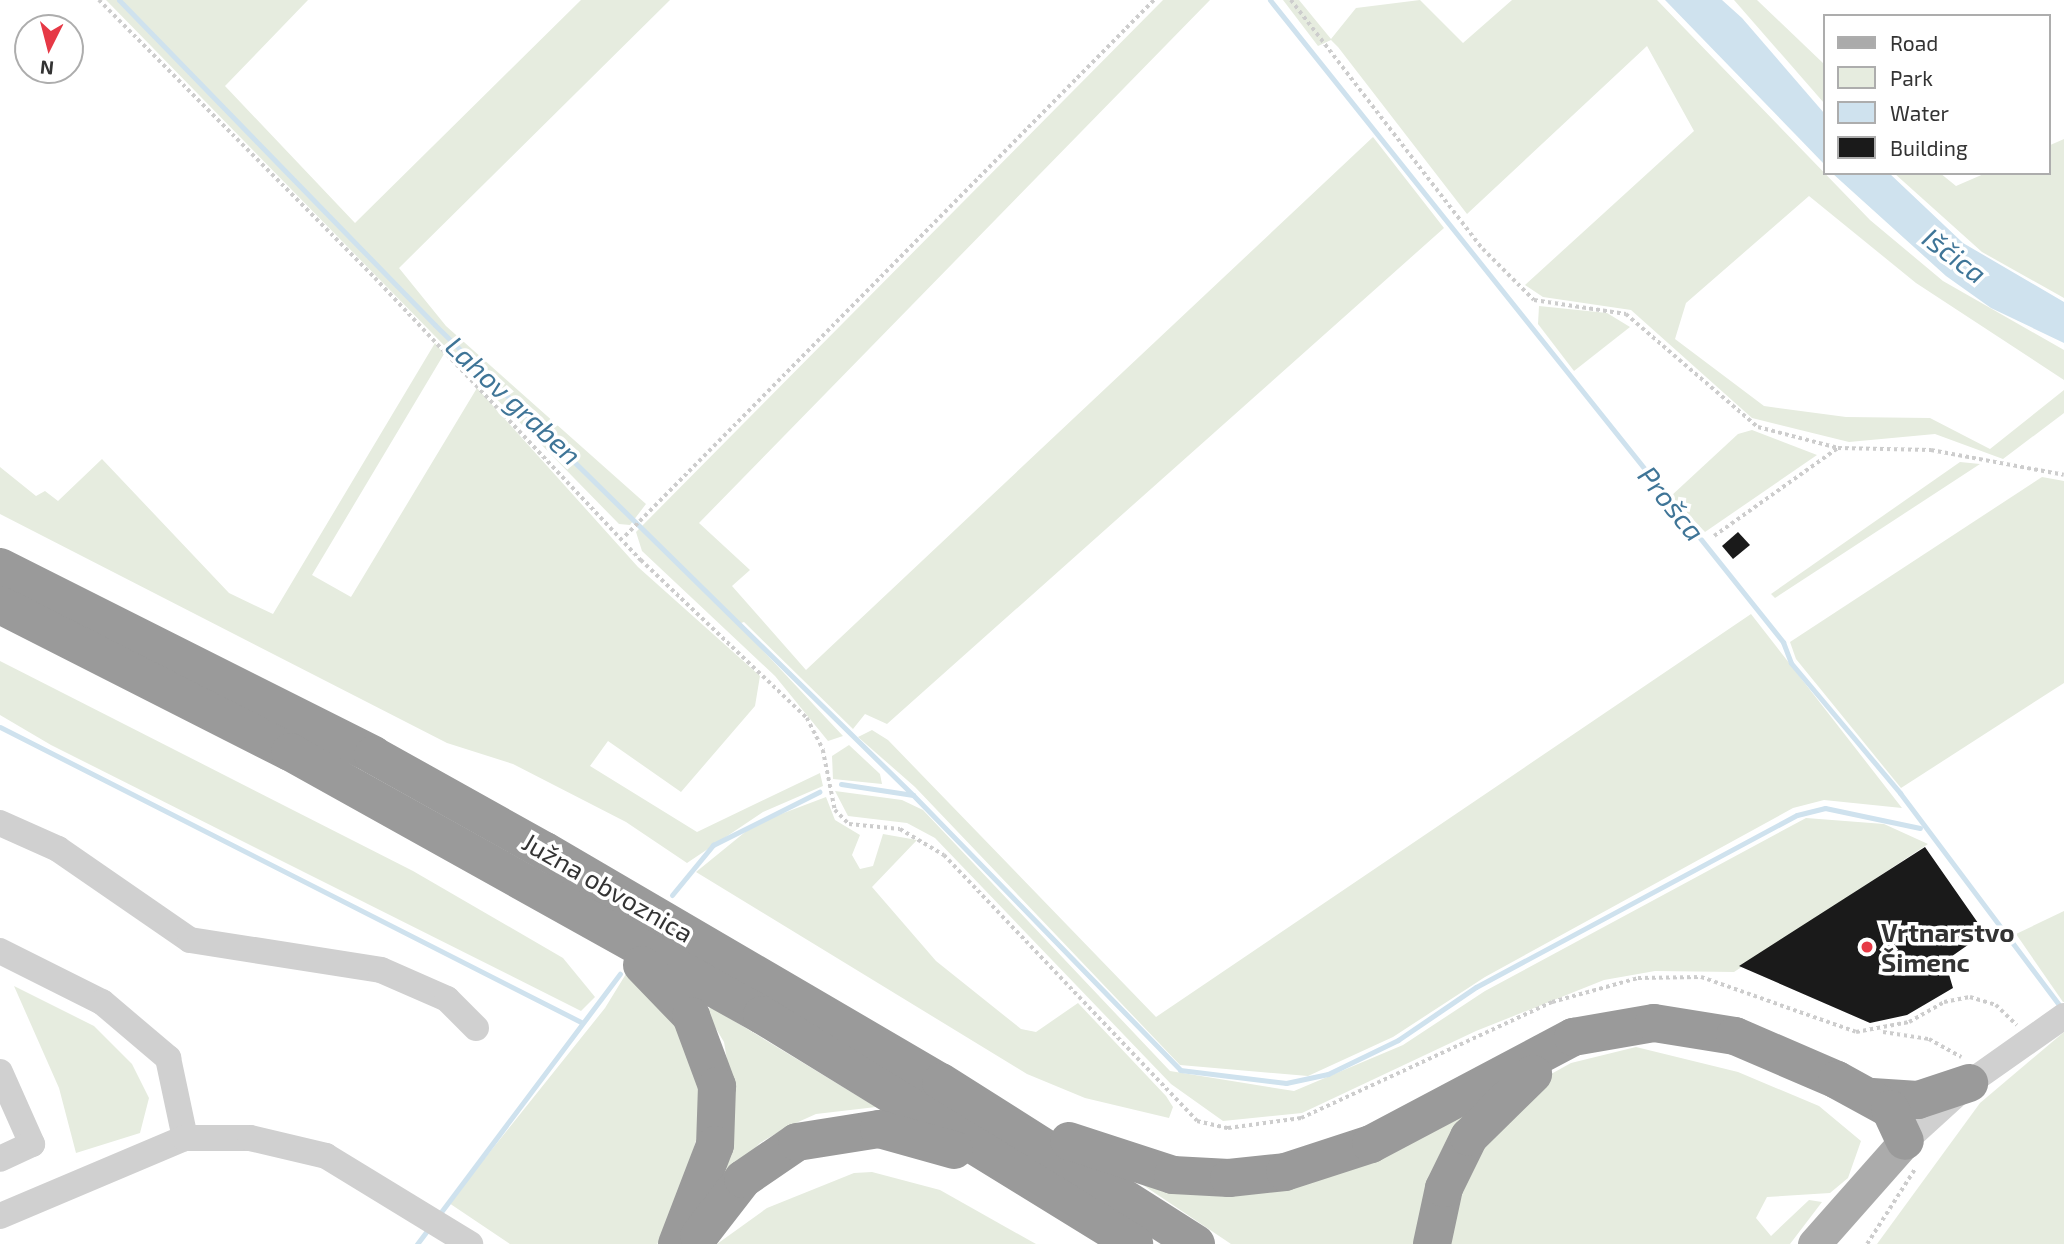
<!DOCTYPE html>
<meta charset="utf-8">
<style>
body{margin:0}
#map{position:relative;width:2064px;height:1244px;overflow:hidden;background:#fff;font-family:"Exo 2",sans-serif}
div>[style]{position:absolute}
.green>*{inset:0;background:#e6ecdf}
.water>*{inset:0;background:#cfe2ee}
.stream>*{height:5px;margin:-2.5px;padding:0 2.5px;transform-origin:2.5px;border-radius:2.5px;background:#cfe2ee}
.building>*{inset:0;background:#1a1a1a}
.path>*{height:3.5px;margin-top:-1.75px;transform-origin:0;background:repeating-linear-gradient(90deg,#cdcdcd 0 3.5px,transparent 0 7px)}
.minor>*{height:26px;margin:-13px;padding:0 13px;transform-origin:13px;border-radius:13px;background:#d0d0d0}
.major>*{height:33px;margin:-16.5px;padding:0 16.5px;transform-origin:16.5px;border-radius:16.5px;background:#ababab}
.highway>*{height:38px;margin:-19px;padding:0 19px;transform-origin:19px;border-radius:19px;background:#9a9a9a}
.dots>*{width:19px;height:19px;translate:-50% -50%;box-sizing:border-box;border:4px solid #fff;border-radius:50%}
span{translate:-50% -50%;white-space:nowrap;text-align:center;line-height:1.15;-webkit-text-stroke:7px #fff;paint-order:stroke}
.street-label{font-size:26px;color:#333}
.poi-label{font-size:26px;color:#333;font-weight:700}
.left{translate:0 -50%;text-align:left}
.water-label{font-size:28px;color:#3f7597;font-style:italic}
.legend{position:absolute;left:1823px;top:14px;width:228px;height:161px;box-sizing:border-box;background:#fff;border:2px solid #adadad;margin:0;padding:9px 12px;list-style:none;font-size:21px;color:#333}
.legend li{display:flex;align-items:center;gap:14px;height:35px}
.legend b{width:35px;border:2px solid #adadad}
.north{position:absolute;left:14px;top:14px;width:70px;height:70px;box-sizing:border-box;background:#fff;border:2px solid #adadad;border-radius:50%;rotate:186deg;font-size:19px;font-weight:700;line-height:28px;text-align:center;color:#333}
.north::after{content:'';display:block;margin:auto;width:24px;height:32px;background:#e63946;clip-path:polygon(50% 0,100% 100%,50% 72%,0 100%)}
</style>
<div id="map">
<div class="green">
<i style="clip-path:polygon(106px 0,308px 0,225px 86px,355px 223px,581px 0,670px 0,399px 268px,446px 326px,646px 504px,630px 525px,619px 524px)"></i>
<i style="clip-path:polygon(1163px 0,1210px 0,699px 523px,750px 570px,732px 586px,806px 670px,1373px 137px,1444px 228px,887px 724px,865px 714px,853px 729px,744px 622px,738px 624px,843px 736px,828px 741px,775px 676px,642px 551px,636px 532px)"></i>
<i style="clip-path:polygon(1283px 0,1299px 0,1331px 39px,1356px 8px,1420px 0,1463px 43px,1512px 0,1657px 0,1870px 220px,1943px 281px,2064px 350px,2064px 380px,1916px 283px,1809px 196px,1686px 303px,1675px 339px,1764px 406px,1846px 417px,1930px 418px,1990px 449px,2064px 390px,2064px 413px,2003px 459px,1935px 434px,1849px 442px,1752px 418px,1631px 310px,1543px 297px,1525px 285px,1694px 131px,1647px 46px,1467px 214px,1338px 47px,1331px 40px,1318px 46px)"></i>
<i style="clip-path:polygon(1734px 0,1757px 0,1824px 64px,1824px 103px)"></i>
<i style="clip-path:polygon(2064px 139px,2064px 298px,1982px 252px,1894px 173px,1940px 173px,1956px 186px,1986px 173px,2048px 173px,2048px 146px)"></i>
<i style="clip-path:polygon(1539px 306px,1607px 313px,1630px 327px,1574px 371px,1538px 324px)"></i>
<i style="clip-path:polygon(435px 343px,444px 354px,312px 575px,351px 597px,477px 388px,638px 567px,760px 676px,755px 706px,681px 792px,608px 741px,590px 766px,697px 832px,820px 773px,823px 786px,763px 812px,687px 863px,626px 822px,513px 764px,447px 743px,0 514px,0 467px,36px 496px,45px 491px,58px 501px,102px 459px,229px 593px,273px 614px)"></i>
<i style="clip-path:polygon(1752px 430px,1817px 455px,1705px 532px,1671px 496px,1738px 434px)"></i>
<i style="clip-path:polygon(1960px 462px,1980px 464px,1775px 598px,1771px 594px)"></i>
<i style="clip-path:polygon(2042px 477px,2064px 481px,2064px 683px,1901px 788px,1796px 659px,1790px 642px)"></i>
<i style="clip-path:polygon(1751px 614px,1902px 808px,1824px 800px,1793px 808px,1485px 977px,1393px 1037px,1308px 1076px,1180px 1065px,915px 787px,858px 737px,872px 730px,888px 740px,1156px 1017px)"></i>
<i style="clip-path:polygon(0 661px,413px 871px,563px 958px,595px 997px,581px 1011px,51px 745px,0 715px)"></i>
<i style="clip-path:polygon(849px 745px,880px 774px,882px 784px,833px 779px,832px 756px)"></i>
<i style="clip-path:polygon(835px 791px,902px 800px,923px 810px,1170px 1071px,1294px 1091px,1403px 1045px,1485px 991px,1806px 818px,1884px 824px,1928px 844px,1734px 972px,1655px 971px,1604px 980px,1476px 1031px,1302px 1113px,1223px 1121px,1171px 1084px,935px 838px,907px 823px,848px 816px)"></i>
<i style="clip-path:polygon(826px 797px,835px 820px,860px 835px,852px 855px,860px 869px,873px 866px,883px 834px,917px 840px,872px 887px,936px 961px,1021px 1029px,1036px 1032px,1078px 1003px,1166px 1096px,1173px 1107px,1169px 1118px,1085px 1098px,1027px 1074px,696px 872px,755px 824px)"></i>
<i style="clip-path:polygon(2064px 911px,2064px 1002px,2063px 1002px,2016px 934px)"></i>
<i style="clip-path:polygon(629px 969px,677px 1027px,698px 1087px,699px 1131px,667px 1233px,657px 1244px,510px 1244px,449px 1203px,605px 1008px)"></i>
<i style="clip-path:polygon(14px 986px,94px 1026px,132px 1064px,149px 1098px,140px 1133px,76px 1153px,59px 1088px)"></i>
<i style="clip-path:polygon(711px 1007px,876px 1107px,816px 1114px,787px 1127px,760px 1143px,723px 1182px,734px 1101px,724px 1042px,706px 1012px)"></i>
<i style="clip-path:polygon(2064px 1032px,2064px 1244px,1877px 1244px,1980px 1103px)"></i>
<i style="clip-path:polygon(1636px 1047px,1738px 1072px,1819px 1106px,1861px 1141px,1848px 1178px,1830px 1193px,1767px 1197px,1756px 1218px,1771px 1236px,1809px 1200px,1822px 1202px,1790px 1244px,1439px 1244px,1451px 1190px,1522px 1090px,1571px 1063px)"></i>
<i style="clip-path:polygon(1491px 1086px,1425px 1244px,1231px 1244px,1143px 1185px,1189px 1184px)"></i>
<i style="clip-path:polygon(872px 1172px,940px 1190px,1036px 1244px,717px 1244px,767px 1208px,854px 1173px)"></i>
</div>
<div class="water">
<i style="clip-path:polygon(1665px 0,1722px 0,1742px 18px,1824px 113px,1824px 164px)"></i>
<i style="clip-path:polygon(1832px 173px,1889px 173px,1963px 243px,2064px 302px,2064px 343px,1991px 308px,1946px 276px)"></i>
</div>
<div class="stream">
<i style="left:119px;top:0;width:453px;rotate:45.8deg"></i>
<i style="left:435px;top:325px;width:670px;rotate:44.52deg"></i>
<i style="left:1270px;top:0;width:822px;rotate:51.37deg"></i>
<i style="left:1783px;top:642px;width:22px;rotate:69deg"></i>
<i style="left:1791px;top:663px;width:170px;rotate:50deg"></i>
<i style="left:1900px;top:793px;width:270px;rotate:53.1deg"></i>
<i style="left:0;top:727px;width:652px;rotate:26.92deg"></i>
<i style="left:841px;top:784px;width:73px;rotate:8.7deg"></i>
<i style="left:913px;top:795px;width:383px;rotate:45.8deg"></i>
<i style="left:1180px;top:1070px;width:107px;rotate:7deg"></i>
<i style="left:1286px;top:1083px;width:43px;rotate:-12.1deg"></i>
<i style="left:1328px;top:1074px;width:78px;rotate:-25.9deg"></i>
<i style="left:1398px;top:1040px;width:94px;rotate:-34.2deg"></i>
<i style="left:1476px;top:987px;width:364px;rotate:-28.2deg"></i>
<i style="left:1797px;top:815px;width:29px;rotate:-14deg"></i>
<i style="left:1825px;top:808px;width:97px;rotate:11.9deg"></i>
<i style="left:672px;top:895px;width:65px;rotate:-50.6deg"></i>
<i style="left:713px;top:845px;width:119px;rotate:-26.6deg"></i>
<i style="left:438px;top:1216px;width:303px;rotate:-53.1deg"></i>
<i style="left:417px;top:1244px;width:21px;rotate:-53deg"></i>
</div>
<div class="building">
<i style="clip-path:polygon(1738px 532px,1750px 545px,1733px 559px,1722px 546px)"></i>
<i style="clip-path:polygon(1925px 847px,1985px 933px,1945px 961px,1953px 988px,1907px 1015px,1870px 1023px,1739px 966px)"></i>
</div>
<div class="path">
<i style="left:99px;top:0;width:392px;rotate:45.2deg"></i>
<i style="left:375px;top:278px;width:388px;rotate:46.7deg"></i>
<i style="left:641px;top:560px;width:229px;rotate:43.6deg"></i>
<i style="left:807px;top:718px;width:36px;rotate:63deg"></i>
<i style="left:823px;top:750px;width:61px;rotate:78.7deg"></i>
<i style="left:835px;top:810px;width:20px;rotate:45deg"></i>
<i style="left:849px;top:824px;width:51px;rotate:5.6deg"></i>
<i style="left:900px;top:829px;width:51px;rotate:30.6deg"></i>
<i style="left:944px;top:855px;width:367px;rotate:46.4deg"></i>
<i style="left:1197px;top:1121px;width:32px;rotate:13deg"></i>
<i style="left:1228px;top:1128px;width:74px;rotate:-7.8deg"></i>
<i style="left:1301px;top:1118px;width:277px;rotate:-24.8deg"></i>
<i style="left:1552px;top:1002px;width:89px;rotate:-15.6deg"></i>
<i style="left:1638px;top:978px;width:63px;rotate:-0.9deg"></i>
<i style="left:1701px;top:977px;width:164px;rotate:19.5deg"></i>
<i style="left:1856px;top:1032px;width:54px;rotate:-10.7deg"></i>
<i style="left:1909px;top:1022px;width:40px;rotate:-29.7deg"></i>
<i style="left:1944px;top:1002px;width:26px;rotate:-11deg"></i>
<i style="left:1970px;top:997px;width:27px;rotate:17deg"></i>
<i style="left:1996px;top:1005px;width:29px;rotate:44deg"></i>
<i style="left:1291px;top:0;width:314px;rotate:52.4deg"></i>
<i style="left:1483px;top:249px;width:72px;rotate:45deg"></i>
<i style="left:1534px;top:300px;width:93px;rotate:8.7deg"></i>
<i style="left:1626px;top:314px;width:174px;rotate:40.6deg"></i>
<i style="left:1758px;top:427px;width:83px;rotate:14.7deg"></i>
<i style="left:1838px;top:448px;width:93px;rotate:1.2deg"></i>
<i style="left:1931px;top:450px;width:135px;rotate:10.6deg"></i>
<i style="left:625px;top:536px;width:753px;rotate:-45.38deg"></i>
<i style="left:1714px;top:536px;width:152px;rotate:-35.4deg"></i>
<i style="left:1883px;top:1032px;width:47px;rotate:8.7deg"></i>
<i style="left:1929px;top:1039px;width:37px;rotate:29deg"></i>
<i style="left:1867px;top:1244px;width:89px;rotate:-57.4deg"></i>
</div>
<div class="minor">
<i style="left:0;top:823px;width:64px;rotate:24.1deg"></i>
<i style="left:58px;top:849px;width:160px;rotate:34.6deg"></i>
<i style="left:190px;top:940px;width:193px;rotate:8.9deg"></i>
<i style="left:381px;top:970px;width:72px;rotate:23.7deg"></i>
<i style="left:447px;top:999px;width:41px;rotate:45deg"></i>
<i style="left:0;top:951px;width:114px;rotate:26.6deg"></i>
<i style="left:102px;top:1002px;width:87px;rotate:40.3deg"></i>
<i style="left:168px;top:1058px;width:82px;rotate:78deg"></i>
<i style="left:0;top:1072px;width:79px;rotate:66deg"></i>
<i style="left:32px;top:1144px;width:35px;rotate:155deg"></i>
<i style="left:1905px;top:1141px;width:86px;rotate:-42.2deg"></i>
<i style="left:1969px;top:1083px;width:116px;rotate:-35.2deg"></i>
<i style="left:0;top:1216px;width:201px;rotate:-22.9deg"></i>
<i style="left:185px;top:1138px;width:65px"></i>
<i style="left:250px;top:1138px;width:78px;rotate:13.3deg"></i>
<i style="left:326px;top:1156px;width:169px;rotate:31.4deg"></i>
</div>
<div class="major">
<i style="left:1814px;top:1244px;width:137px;rotate:-48.5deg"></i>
</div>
<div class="highway">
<i style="left:0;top:567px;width:418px;rotate:26.7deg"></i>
<i style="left:373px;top:755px;width:197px;rotate:29.2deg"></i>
<i style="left:545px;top:851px;width:458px;rotate:30.3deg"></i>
<i style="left:941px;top:1082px;width:302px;rotate:32.4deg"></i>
<i style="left:0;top:605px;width:325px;rotate:26.9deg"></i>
<i style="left:290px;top:752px;width:540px;rotate:29.13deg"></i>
<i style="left:762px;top:1015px;width:437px;rotate:31.6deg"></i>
<i style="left:642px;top:965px;width:71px;rotate:46.1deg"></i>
<i style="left:691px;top:1016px;width:75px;rotate:69.6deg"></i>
<i style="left:717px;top:1086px;width:59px;rotate:91.9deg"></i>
<i style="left:715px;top:1145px;width:106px;rotate:111deg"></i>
<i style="left:1872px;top:1097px;width:46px;rotate:3.7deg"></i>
<i style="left:1918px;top:1100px;width:54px;rotate:-18.4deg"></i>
<i style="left:1069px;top:1141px;width:109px;rotate:18.1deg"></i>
<i style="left:1173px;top:1175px;width:56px;rotate:3.1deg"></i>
<i style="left:1229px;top:1178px;width:56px;rotate:-6.1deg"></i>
<i style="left:1285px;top:1172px;width:90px;rotate:-18deg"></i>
<i style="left:1371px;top:1144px;width:229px;rotate:-27.9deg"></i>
<i style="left:1573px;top:1037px;width:82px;rotate:-9.8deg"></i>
<i style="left:1654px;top:1023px;width:82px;rotate:9.1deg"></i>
<i style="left:1735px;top:1036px;width:111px;rotate:23.3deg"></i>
<i style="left:1837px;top:1080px;width:60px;rotate:28.7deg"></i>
<i style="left:1890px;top:1109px;width:35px;rotate:65deg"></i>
<i style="left:699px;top:1236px;width:72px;rotate:-52.3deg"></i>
<i style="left:743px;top:1179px;width:65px;rotate:-34.4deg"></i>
<i style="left:797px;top:1142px;width:83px;rotate:-9deg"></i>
<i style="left:879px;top:1129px;width:78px;rotate:15.6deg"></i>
<i style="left:1432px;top:1244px;width:57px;rotate:-77.9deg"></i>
<i style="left:1444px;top:1188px;width:57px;rotate:-63.9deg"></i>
<i style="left:1469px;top:1137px;width:90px;rotate:-44.5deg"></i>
</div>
<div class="dots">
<i style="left:1867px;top:947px;background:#e63946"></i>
</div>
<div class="street-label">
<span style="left:608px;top:887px;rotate:30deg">Južna obvoznica</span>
</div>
<div class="poi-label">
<span class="left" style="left:1881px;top:947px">Vrtnarstvo<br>Šimenc</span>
</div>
<div class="water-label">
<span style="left:1955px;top:255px;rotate:37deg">Iščica</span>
<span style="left:514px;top:400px;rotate:43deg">Lahov graben</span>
<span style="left:1672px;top:503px;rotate:51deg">Prošca</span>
</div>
<ul class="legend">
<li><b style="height:9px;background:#ababab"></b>Road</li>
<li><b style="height:19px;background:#e6ecdf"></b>Park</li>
<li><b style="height:19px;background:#cfe2ee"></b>Water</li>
<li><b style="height:19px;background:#1a1a1a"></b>Building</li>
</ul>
<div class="north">N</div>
</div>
